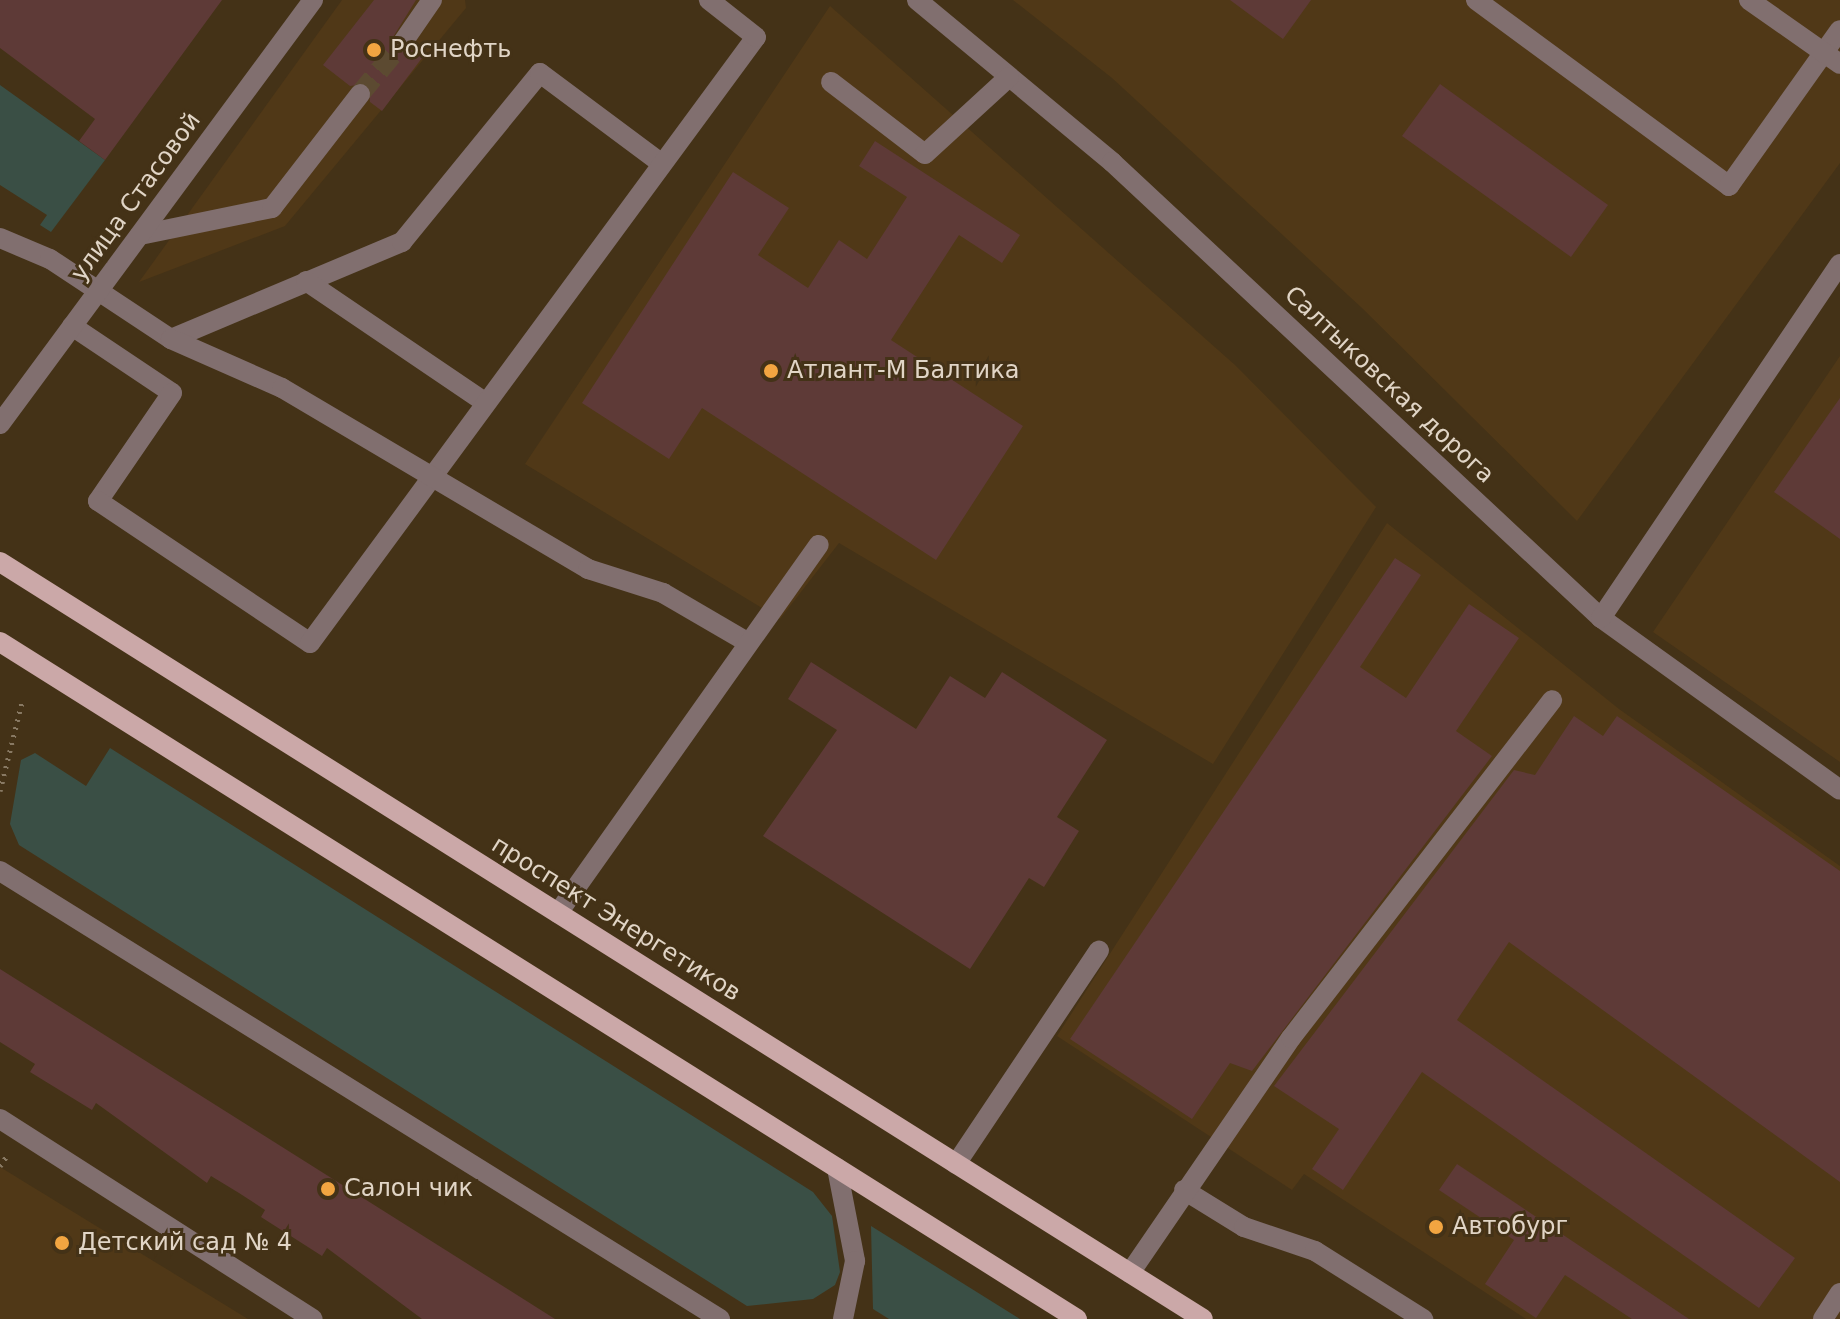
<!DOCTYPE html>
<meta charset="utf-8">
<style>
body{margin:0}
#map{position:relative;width:1840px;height:1319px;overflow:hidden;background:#443217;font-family:"DejaVu Sans",sans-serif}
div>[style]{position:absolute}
.built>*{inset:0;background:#503817}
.green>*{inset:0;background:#3a4f45}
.building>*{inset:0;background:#5e3a37}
.minor-tunnel>*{height:20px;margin-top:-10px;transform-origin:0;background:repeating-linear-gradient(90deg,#5c4a31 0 20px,transparent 0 30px)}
.path>*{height:5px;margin-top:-2.5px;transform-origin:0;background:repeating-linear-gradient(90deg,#887963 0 2px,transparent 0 8px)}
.minor>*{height:20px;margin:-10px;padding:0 10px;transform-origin:10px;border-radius:10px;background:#816f6f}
.major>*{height:20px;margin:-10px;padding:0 10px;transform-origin:10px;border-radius:10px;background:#cba8a8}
.dots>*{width:22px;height:22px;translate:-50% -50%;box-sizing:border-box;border:4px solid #443217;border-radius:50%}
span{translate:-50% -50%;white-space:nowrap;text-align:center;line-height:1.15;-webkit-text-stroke:6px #443217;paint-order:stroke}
.poi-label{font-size:24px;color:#e1d5c6}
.left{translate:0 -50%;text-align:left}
.street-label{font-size:24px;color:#e1d5c6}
</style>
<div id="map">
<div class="built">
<i style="clip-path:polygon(342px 0,465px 0,466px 8px,285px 226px,139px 282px)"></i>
<i style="clip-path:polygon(1013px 0,1840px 0,1840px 163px,1577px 521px,1362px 308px,1112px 78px)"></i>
<i style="clip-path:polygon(830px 6px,1235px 365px,1376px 507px,1213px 764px,839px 543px,780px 619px,525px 464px)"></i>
<i style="clip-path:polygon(1840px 356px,1840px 762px,1653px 632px)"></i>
<i style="clip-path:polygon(1387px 523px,1619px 709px,1840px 866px,1840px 1319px,1526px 1319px,1304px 1174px,1292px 1190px,1057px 1036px)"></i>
<i style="clip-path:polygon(0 1166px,0 1167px,248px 1319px,0 1319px)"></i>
</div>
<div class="green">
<i style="clip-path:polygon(0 85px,105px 160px,51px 232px,40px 225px,47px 215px,0 185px)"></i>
<i style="clip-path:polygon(110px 748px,813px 1192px,832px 1216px,840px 1272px,835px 1285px,813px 1299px,747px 1306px,19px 845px,10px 824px,21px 760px,35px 753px,86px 786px)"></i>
<i style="clip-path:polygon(871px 1226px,1020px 1319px,889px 1319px,873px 1309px)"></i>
</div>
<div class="building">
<i style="clip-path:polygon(0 0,222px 0,105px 160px,79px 141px,95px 119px,0 48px)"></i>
<i style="clip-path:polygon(374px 0,416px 0,390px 42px,396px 53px,413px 50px,422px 58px,382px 111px,370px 102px,368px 84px,350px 86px,323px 65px)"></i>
<i style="clip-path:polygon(1230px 0,1311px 0,1283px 39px)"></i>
<i style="clip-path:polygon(1440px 84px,1608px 205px,1571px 257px,1402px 136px)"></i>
<i style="clip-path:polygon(875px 141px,1020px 235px,1002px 263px,959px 235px,891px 340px,1023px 426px,936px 560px,702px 408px,669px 459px,582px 403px,733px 172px,789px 208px,758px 255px,808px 288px,839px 240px,867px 259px,907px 197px,859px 166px)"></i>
<i style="clip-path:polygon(1840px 398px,1840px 539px,1774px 492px)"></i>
<i style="clip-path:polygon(1395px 558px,1421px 575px,1360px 667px,1406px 698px,1469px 604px,1519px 638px,1456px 731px,1492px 756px,1252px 1071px,1230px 1063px,1192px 1119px,1070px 1039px)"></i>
<i style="clip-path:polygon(811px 662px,916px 729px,950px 676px,985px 698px,1002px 672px,1107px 740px,1057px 817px,1079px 831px,1044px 887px,1029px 878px,970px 969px,763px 836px,837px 730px,788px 699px)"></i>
<i style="clip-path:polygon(1574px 716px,1603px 736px,1617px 716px,1840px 871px,1840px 1182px,1509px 942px,1457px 1020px,1795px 1258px,1759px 1308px,1422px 1072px,1343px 1190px,1312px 1169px,1339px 1129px,1274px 1086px,1514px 770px,1535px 775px)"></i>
<i style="clip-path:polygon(0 969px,555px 1319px,422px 1319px,327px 1248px,322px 1256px,261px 1217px,265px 1210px,239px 1193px,211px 1176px,207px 1183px,96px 1103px,92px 1110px,30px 1072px,35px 1064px,0 1042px)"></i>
<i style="clip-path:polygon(1457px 1164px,1689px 1319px,1632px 1319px,1565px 1275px,1536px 1318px,1485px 1284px,1514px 1240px,1439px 1190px)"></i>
</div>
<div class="minor-tunnel">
<i style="left:360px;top:94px;width:67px;rotate:-50.4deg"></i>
</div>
<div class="path">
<i style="left:0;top:791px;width:92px;rotate:-76.1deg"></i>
<i style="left:0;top:1166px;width:14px;rotate:-56deg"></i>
</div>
<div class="minor">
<i style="left:917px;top:0;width:254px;rotate:39.7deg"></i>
<i style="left:1112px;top:162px;width:669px;rotate:43deg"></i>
<i style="left:1601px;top:618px;width:294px;rotate:35.7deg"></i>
<i style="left:1476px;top:0;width:314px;rotate:36.3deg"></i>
<i style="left:1729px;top:186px;width:191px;rotate:-54.6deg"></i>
<i style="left:1749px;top:0;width:111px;rotate:35.1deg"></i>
<i style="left:403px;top:42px;width:51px;rotate:-55.4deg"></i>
<i style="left:831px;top:82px;width:118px;rotate:37.5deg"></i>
<i style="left:925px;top:154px;width:114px;rotate:-42.5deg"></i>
<i style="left:140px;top:235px;width:135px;rotate:-11.6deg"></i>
<i style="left:272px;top:208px;width:144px;rotate:-52.3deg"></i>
<i style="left:0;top:238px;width:54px;rotate:22.8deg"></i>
<i style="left:50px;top:259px;width:145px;rotate:33.5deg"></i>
<i style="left:171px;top:339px;width:251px;rotate:-22.8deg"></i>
<i style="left:402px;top:242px;width:218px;rotate:-50.8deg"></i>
<i style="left:540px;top:73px;width:152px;rotate:36.7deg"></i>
<i style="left:306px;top:281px;width:217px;rotate:34.1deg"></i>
<i style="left:72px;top:326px;width:120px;rotate:33.8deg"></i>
<i style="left:172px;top:393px;width:131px;rotate:124.4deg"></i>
<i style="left:98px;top:501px;width:255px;rotate:33.8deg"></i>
<i style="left:310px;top:643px;width:752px;rotate:-53.65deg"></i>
<i style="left:756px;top:37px;width:60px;rotate:-141.8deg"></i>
<i style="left:171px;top:339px;width:121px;rotate:23.8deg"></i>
<i style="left:282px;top:388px;width:356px;rotate:30.6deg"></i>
<i style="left:588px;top:569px;width:79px;rotate:17.7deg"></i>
<i style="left:663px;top:593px;width:99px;rotate:30.2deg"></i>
<i style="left:0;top:424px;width:527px;rotate:-53.56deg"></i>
<i style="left:1601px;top:618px;width:427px;rotate:-56deg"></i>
<i style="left:0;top:871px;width:848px;rotate:31.89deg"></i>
<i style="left:558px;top:913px;width:451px;rotate:-54.7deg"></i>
<i style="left:0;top:1119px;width:371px;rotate:32.6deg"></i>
<i style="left:956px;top:1164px;width:257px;rotate:-56.2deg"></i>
<i style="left:837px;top:1168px;width:95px;rotate:79deg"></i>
<i style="left:855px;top:1261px;width:59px;rotate:101.7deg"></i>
<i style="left:1184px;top:1190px;width:70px;rotate:31.7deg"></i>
<i style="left:1244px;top:1227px;width:75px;rotate:18.7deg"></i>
<i style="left:1315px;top:1251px;width:128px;rotate:32.2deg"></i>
<i style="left:1130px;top:1273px;width:285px;rotate:-55.6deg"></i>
<i style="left:1291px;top:1038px;width:427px;rotate:-52.3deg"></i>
<i style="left:1823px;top:1319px;width:31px;rotate:-57deg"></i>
</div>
<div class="major">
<i style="left:0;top:562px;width:1421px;rotate:32.18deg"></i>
<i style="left:0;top:642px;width:1272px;rotate:32.15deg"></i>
</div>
<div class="dots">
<i style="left:374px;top:50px;background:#f2a541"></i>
<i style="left:771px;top:371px;background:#f2a541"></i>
<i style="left:328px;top:1189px;background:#f2a541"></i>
<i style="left:1436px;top:1227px;background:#f2a541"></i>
<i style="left:62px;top:1243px;background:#f2a541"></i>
</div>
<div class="poi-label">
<span class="left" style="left:390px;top:50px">Роснефть</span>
<span class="left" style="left:787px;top:371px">Атлант-М Балтика</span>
<span class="left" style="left:344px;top:1189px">Салон чик</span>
<span class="left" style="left:1452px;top:1227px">Автобург</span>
<span class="left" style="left:78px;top:1243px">Детский сад № 4</span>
</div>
<div class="street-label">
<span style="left:136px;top:197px;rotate:-54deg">улица Стасовой</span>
<span style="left:1389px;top:385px;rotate:43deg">Салтыковская дорога</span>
<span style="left:616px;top:919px;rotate:32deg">проспект Энергетиков</span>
</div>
</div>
